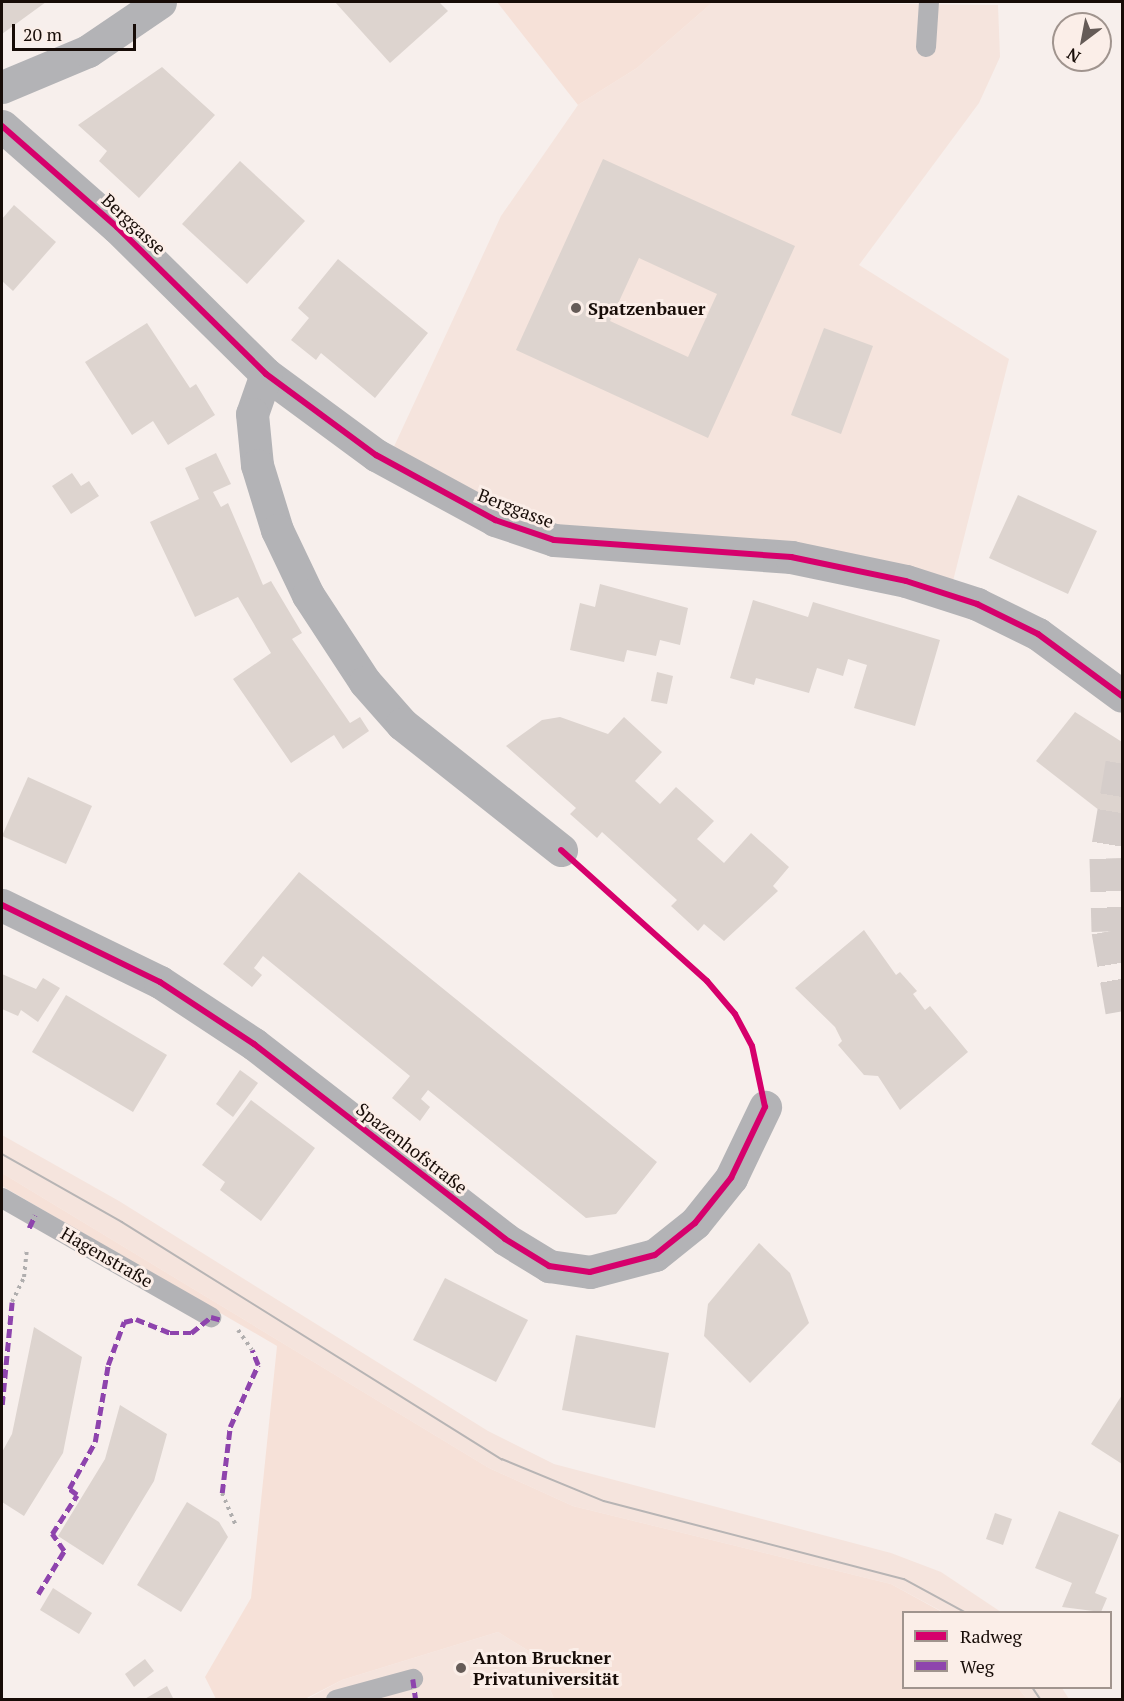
<!DOCTYPE html>
<meta charset="utf-8">
<style>
body{margin:0}
#map{position:relative;width:1124px;height:1701px;overflow:hidden;background:#f7efec;font-family:"PT Serif",serif}
div>[style]{position:absolute}
.built>*{inset:0;background:#f5e4dd}
.green>*{inset:0;background:#f6e1d8}
.building>*{inset:0;background:#ddd4cf}
.highway-tunnel>*{height:33px;margin-top:-16.5px;transform-origin:0;background:repeating-linear-gradient(90deg,#d5cdca 0 33px,transparent 0 49px)}
.path>*{height:4px;margin-top:-2px;transform-origin:0;background:repeating-linear-gradient(90deg,#b0aeae 0 3px,transparent 0 7.5px)}
.lane>*{height:20px;margin:-10px;padding:0 10px;transform-origin:10px;border-radius:10px;background:#b3b3b6}
.street>*{height:33px;margin:-16.5px;padding:0 16.5px;transform-origin:16.5px;border-radius:16.5px;background:#b3b3b6}
.tram>*{height:1.5px;margin:-0.75px;padding:0 0.75px;transform-origin:0.75px;border-radius:0.75px;background:#b7b4b4}
.quiet>*{height:4.5px;margin-top:-2.25px;transform-origin:0;background:repeating-linear-gradient(90deg,#8e44ad 0 9px,transparent 0 13.5px)}
.cycleway>*{height:6px;margin:-3px;padding:0 3px;transform-origin:3px;border-radius:3px;background:#d6006c}
.dots>*{width:16px;height:16px;translate:-50% -50%;box-sizing:border-box;border:3px solid #fbeee8;border-radius:50%}
span{translate:-50% -50%;white-space:nowrap;text-align:center;line-height:1.15;-webkit-text-stroke:6px #fbeee8;paint-order:stroke}
.street-label{font-size:18px;color:#170c07}
.poi-label{font-size:18px;color:#170c07;font-weight:700}
.left{translate:0 -50%;text-align:left}
.frame{position:absolute;inset:0;border:3px solid #170c07;pointer-events:none}
.legend{position:absolute;left:902px;top:1611px;width:210px;height:78px;box-sizing:border-box;background:#fbeee8;border:2px solid #a0948e;margin:0;padding:8px 10px;list-style:none;font-size:18px;color:#170c07}
.legend li{display:flex;align-items:center;gap:12px;height:30px}
.legend b{width:30px;border:2px solid #a0948e}
.north{position:absolute;left:1052px;top:12px;width:60px;height:60px;box-sizing:border-box;background:#fbeee8;border:2px solid #a0948e;border-radius:50%;rotate:212deg;font-size:16px;font-weight:700;line-height:24px;text-align:center;color:#170c07}
.north::after{content:'';display:block;margin:auto;width:21px;height:27px;background:#655b57;clip-path:polygon(50% 0,100% 100%,50% 72%,0 100%)}
.scale{position:absolute;left:12px;top:24px;width:124px;height:27px;box-sizing:border-box;border:3px solid #170c07;border-top:0;padding-left:8px;font-size:18px;line-height:21px;white-space:nowrap;color:#170c07;-webkit-text-stroke:4px #fbeee8;paint-order:stroke}
</style>
<div id="map">
<div class="built">
<i style="clip-path:polygon(713px 2px,998px 5px,1000px 57px,979px 103px,859px 265px,1009px 359px,953px 581px,581px 532px,516px 516px,391px 453px,501px 216px,578px 105px,637px 68px)"></i>
<i style="clip-path:polygon(2px 1135px,119px 1201px,488px 1431px,554px 1464px,891px 1553px,941px 1572px,1001px 1612px,943px 1612px,891px 1584px,573px 1506px,489px 1468px,2px 1173px)"></i>
<i style="clip-path:polygon(498px 1632px,537px 1656px,554px 1699px,305px 1700px,342px 1680px)"></i>
<i style="clip-path:polygon(1018px 1688px,1062px 1688px,1069px 1699px,1027px 1699px)"></i>
</div>
<div class="green">
<i style="clip-path:polygon(497px 2px,713px 2px,637px 68px,578px 105px)"></i>
<i style="clip-path:polygon(2px 1173px,489px 1468px,573px 1506px,891px 1584px,942px 1612px,904px 1612px,904px 1688px,1018px 1688px,1027px 1699px,554px 1699px,537px 1656px,498px 1632px,342px 1680px,305px 1699px,216px 1699px,205px 1677px,251px 1598px,277px 1346px,2px 1186px)"></i>
</div>
<div class="building">
<i style="clip-path:polygon(2px 2px,46px 2px,2px 34px)"></i>
<i style="clip-path:polygon(335px 2px,439px 2px,448px 11px,390px 63px)"></i>
<i style="clip-path:polygon(162px 67px,215px 115px,139px 198px,99px 161px,107px 151px,78px 125px)"></i>
<i style="clip-path:polygon(evenodd,603px 159px,795px 246px,708px 438px,516px 350px,603px 159px,639px 258px,717px 294px,688px 357px,610px 321px,639px 258px)"></i>
<i style="clip-path:polygon(240px 161px,305px 221px,247px 284px,182px 224px)"></i>
<i style="clip-path:polygon(14px 205px,56px 242px,13px 291px,2px 281px,2px 219px)"></i>
<i style="clip-path:polygon(338px 259px,428px 333px,375px 398px,321px 353px,316px 360px,291px 340px,309px 318px,298px 308px)"></i>
<i style="clip-path:polygon(147px 323px,190px 388px,196px 384px,215px 415px,168px 445px,153px 421px,132px 435px,85px 362px)"></i>
<i style="clip-path:polygon(824px 328px,873px 346px,841px 434px,791px 415px)"></i>
<i style="clip-path:polygon(216px 453px,231px 484px,213px 492px,221px 507px,228px 503px,263px 585px,271px 581px,302px 633px,292px 639px,350px 723px,360px 717px,369px 731px,343px 749px,334px 735px,291px 763px,233px 679px,271px 653px,238px 597px,195px 617px,150px 522px,199px 499px,185px 468px)"></i>
<i style="clip-path:polygon(72px 473px,81px 486px,89px 481px,99px 496px,71px 514px,52px 486px)"></i>
<i style="clip-path:polygon(1018px 495px,1097px 531px,1068px 594px,989px 558px)"></i>
<i style="clip-path:polygon(600px 584px,688px 608px,680px 645px,660px 640px,656px 656px,627px 650px,624px 662px,570px 650px,580px 603px,595px 607px)"></i>
<i style="clip-path:polygon(753px 600px,808px 617px,813px 602px,940px 640px,915px 726px,854px 708px,867px 665px,848px 659px,843px 676px,817px 668px,809px 693px,756px 678px,754px 685px,730px 678px)"></i>
<i style="clip-path:polygon(657px 672px,673px 676px,667px 704px,651px 701px)"></i>
<i style="clip-path:polygon(1075px 712px,1122px 742px,1122px 828px,1036px 761px)"></i>
<i style="clip-path:polygon(560px 717px,608px 734px,624px 717px,662px 752px,635px 781px,660px 804px,676px 787px,714px 821px,697px 839px,724px 863px,751px 833px,789px 867px,773px 886px,778px 891px,724px 941px,704px 924px,698px 931px,671px 906px,677px 900px,602px 832px,597px 838px,570px 814px,576px 808px,506px 746px,542px 720px)"></i>
<i style="clip-path:polygon(28px 777px,92px 806px,66px 864px,2px 836px)"></i>
<i style="clip-path:polygon(299px 872px,657px 1162px,616px 1214px,586px 1218px,428px 1090px,421px 1099px,430px 1107px,420px 1121px,392px 1098px,410px 1076px,263px 956px,254px 968px,262px 975px,252px 987px,223px 964px)"></i>
<i style="clip-path:polygon(864px 930px,896px 975px,900px 972px,917px 991px,913px 994px,925px 1010px,930px 1006px,968px 1052px,900px 1110px,878px 1076px,864px 1075px,838px 1045px,842px 1041px,835px 1027px,795px 988px)"></i>
<i style="clip-path:polygon(2px 974px,36px 989px,43px 978px,60px 988px,38px 1022px,21px 1010px,18px 1016px,2px 1009px)"></i>
<i style="clip-path:polygon(66px 995px,167px 1055px,133px 1112px,32px 1052px)"></i>
<i style="clip-path:polygon(240px 1070px,258px 1083px,233px 1117px,216px 1104px)"></i>
<i style="clip-path:polygon(251px 1100px,315px 1148px,261px 1221px,220px 1190px,225px 1182px,202px 1165px)"></i>
<i style="clip-path:polygon(759px 1243px,790px 1273px,809px 1323px,750px 1383px,704px 1336px,708px 1304px)"></i>
<i style="clip-path:polygon(445px 1278px,528px 1320px,496px 1382px,413px 1340px)"></i>
<i style="clip-path:polygon(34px 1327px,82px 1357px,63px 1453px,24px 1516px,2px 1502px,2px 1452px,12px 1434px)"></i>
<i style="clip-path:polygon(576px 1335px,669px 1353px,655px 1428px,562px 1410px)"></i>
<i style="clip-path:polygon(1122px 1395px,1122px 1464px,1091px 1444px)"></i>
<i style="clip-path:polygon(120px 1405px,167px 1434px,154px 1481px,103px 1565px,58px 1536px,105px 1459px)"></i>
<i style="clip-path:polygon(187px 1502px,219px 1522px,228px 1537px,181px 1612px,137px 1585px)"></i>
<i style="clip-path:polygon(1059px 1511px,1119px 1535px,1095px 1593px,1107px 1598px,1101px 1612px,1062px 1607px,1072px 1583px,1035px 1568px)"></i>
<i style="clip-path:polygon(995px 1513px,1012px 1519px,1003px 1545px,986px 1539px)"></i>
<i style="clip-path:polygon(53px 1588px,92px 1613px,79px 1634px,40px 1610px)"></i>
<i style="clip-path:polygon(145px 1659px,154px 1671px,134px 1687px,125px 1674px)"></i>
<i style="clip-path:polygon(167px 1686px,174px 1700px,143px 1700px)"></i>
</div>
<div class="highway-tunnel">
<i style="left:1122px;top:763px;width:96px;rotate:99.6deg"></i>
<i style="left:1106px;top:858px;width:73px;rotate:88.4deg"></i>
<i style="left:1108px;top:931px;width:81px;rotate:80.1deg"></i>
</div>
<div class="path">
<i style="left:12px;top:1302px;width:28px;rotate:-64deg"></i>
<i style="left:24px;top:1277px;width:28px;rotate:-84deg"></i>
<i style="left:238px;top:1330px;width:24px;rotate:55deg"></i>
<i style="left:222px;top:1493px;width:34px;rotate:67deg"></i>
</div>
<div class="lane">
<i style="left:926px;top:47px;width:45px;rotate:-86.2deg"></i>
<i style="left:2px;top:1198px;width:241px;rotate:29.7deg"></i>
<i style="left:336px;top:1700px;width:80px;rotate:-15.3deg"></i>
</div>
<div class="street">
<i style="left:2px;top:87px;width:93px;rotate:-22.7deg"></i>
<i style="left:88px;top:51px;width:87px;rotate:-34.2deg"></i>
<i style="left:2px;top:126px;width:153px;rotate:41.3deg"></i>
<i style="left:117px;top:227px;width:209px;rotate:44.6deg"></i>
<i style="left:266px;top:374px;width:137px;rotate:36.4deg"></i>
<i style="left:376px;top:455px;width:136px;rotate:28.6deg"></i>
<i style="left:495px;top:520px;width:62px;rotate:18.7deg"></i>
<i style="left:554px;top:540px;width:238px;rotate:4.1deg"></i>
<i style="left:791px;top:557px;width:117px;rotate:11.8deg"></i>
<i style="left:906px;top:581px;width:75px;rotate:17.9deg"></i>
<i style="left:977px;top:604px;width:68px;rotate:26.2deg"></i>
<i style="left:1038px;top:634px;width:104px;rotate:36.4deg"></i>
<i style="left:266px;top:374px;width:42px;rotate:109.3deg"></i>
<i style="left:252px;top:414px;width:51px;rotate:84.4deg"></i>
<i style="left:257px;top:465px;width:68px;rotate:72.9deg"></i>
<i style="left:277px;top:530px;width:72px;rotate:64.5deg"></i>
<i style="left:308px;top:595px;width:104px;rotate:56.8deg"></i>
<i style="left:365px;top:682px;width:56px;rotate:48.6deg"></i>
<i style="left:402px;top:724px;width:203px;rotate:38.4deg"></i>
<i style="left:2px;top:905px;width:176px;rotate:26deg"></i>
<i style="left:160px;top:982px;width:113px;rotate:33.4deg"></i>
<i style="left:254px;top:1044px;width:318px;rotate:37.8deg"></i>
<i style="left:505px;top:1239px;width:52px;rotate:31.5deg"></i>
<i style="left:549px;top:1266px;width:41px;rotate:8.3deg"></i>
<i style="left:590px;top:1272px;width:67px;rotate:-14.7deg"></i>
<i style="left:655px;top:1255px;width:51px;rotate:-38.7deg"></i>
<i style="left:695px;top:1223px;width:58px;rotate:-51.3deg"></i>
<i style="left:731px;top:1178px;width:79px;rotate:-64.4deg"></i>
</div>
<div class="tram">
<i style="left:2px;top:1154px;width:138px;rotate:29.5deg"></i>
<i style="left:122px;top:1222px;width:448px;rotate:32deg"></i>
<i style="left:502px;top:1459px;width:110px;rotate:22.4deg"></i>
<i style="left:604px;top:1501px;width:310px;rotate:14.6deg"></i>
<i style="left:904px;top:1579px;width:69px;rotate:28.4deg"></i>
<i style="left:1033px;top:1688px;width:14px;rotate:56deg"></i>
</div>
<div class="quiet">
<i style="left:29px;top:1228px;width:14px;rotate:-65deg"></i>
<i style="left:2px;top:1405px;width:103px;rotate:-84.5deg"></i>
<i style="left:222px;top:1493px;width:66px;rotate:-83.1deg"></i>
<i style="left:230px;top:1427px;width:68px;rotate:-65.7deg"></i>
<i style="left:258px;top:1365px;width:16px;rotate:-112deg"></i>
<i style="left:38px;top:1594px;width:50px;rotate:-58.8deg"></i>
<i style="left:64px;top:1551px;width:21px;rotate:-125deg"></i>
<i style="left:52px;top:1534px;width:46px;rotate:-57.3deg"></i>
<i style="left:77px;top:1495px;width:10px;rotate:-143deg"></i>
<i style="left:69px;top:1489px;width:54px;rotate:-61deg"></i>
<i style="left:95px;top:1442px;width:78px;rotate:-80.4deg"></i>
<i style="left:108px;top:1365px;width:46px;rotate:-69.6deg"></i>
<i style="left:124px;top:1322px;width:12px;rotate:-14deg"></i>
<i style="left:136px;top:1319px;width:37px;rotate:22deg"></i>
<i style="left:170px;top:1333px;width:21px"></i>
<i style="left:191px;top:1333px;width:26px;rotate:-39deg"></i>
<i style="left:211px;top:1317px;width:11px;rotate:15deg"></i>
<i style="left:413px;top:1679px;width:21px;rotate:82deg"></i>
</div>
<div class="cycleway">
<i style="left:2px;top:126px;width:153px;rotate:41.3deg"></i>
<i style="left:117px;top:227px;width:209px;rotate:44.6deg"></i>
<i style="left:266px;top:374px;width:137px;rotate:36.4deg"></i>
<i style="left:376px;top:455px;width:136px;rotate:28.6deg"></i>
<i style="left:495px;top:520px;width:62px;rotate:18.7deg"></i>
<i style="left:554px;top:540px;width:238px;rotate:4.1deg"></i>
<i style="left:791px;top:557px;width:117px;rotate:11.8deg"></i>
<i style="left:906px;top:581px;width:75px;rotate:17.9deg"></i>
<i style="left:977px;top:604px;width:68px;rotate:26.2deg"></i>
<i style="left:1038px;top:634px;width:104px;rotate:36.4deg"></i>
<i style="left:2px;top:905px;width:176px;rotate:26deg"></i>
<i style="left:160px;top:982px;width:113px;rotate:33.4deg"></i>
<i style="left:254px;top:1044px;width:318px;rotate:37.8deg"></i>
<i style="left:505px;top:1239px;width:52px;rotate:31.5deg"></i>
<i style="left:549px;top:1266px;width:41px;rotate:8.3deg"></i>
<i style="left:590px;top:1272px;width:67px;rotate:-14.7deg"></i>
<i style="left:655px;top:1255px;width:51px;rotate:-38.7deg"></i>
<i style="left:695px;top:1223px;width:58px;rotate:-51.3deg"></i>
<i style="left:731px;top:1178px;width:79px;rotate:-64.4deg"></i>
<i style="left:765px;top:1107px;width:62px;rotate:-102deg"></i>
<i style="left:752px;top:1046px;width:36px;rotate:-118deg"></i>
<i style="left:735px;top:1014px;width:43px;rotate:-130.3deg"></i>
<i style="left:707px;top:981px;width:196px;rotate:-138.1deg"></i>
</div>
<div class="dots">
<i style="left:576px;top:308px;background:#655b57"></i>
<i style="left:461px;top:1668px;background:#655b57"></i>
</div>
<div class="street-label">
<span style="left:134px;top:224px;rotate:43deg">Berggasse</span>
<span style="left:516px;top:508px;rotate:21deg">Berggasse</span>
<span style="left:412px;top:1148px;rotate:38deg">Spazenhofstraße</span>
<span style="left:107px;top:1257px;rotate:30deg">Hagenstraße</span>
</div>
<div class="poi-label">
<span class="left" style="left:588px;top:308px">Spatzenbauer</span>
<span class="left" style="left:473px;top:1668px">Anton Bruckner<br>Privatuniversität</span>
</div>
<div class="frame"></div>
<ul class="legend">
<li><b style="height:8px;background:#d6006c"></b>Radweg</li>
<li><b style="height:8px;background:#8e44ad"></b>Weg</li>
</ul>
<div class="north">N</div>
<div class="scale">20 m</div>
</div>
